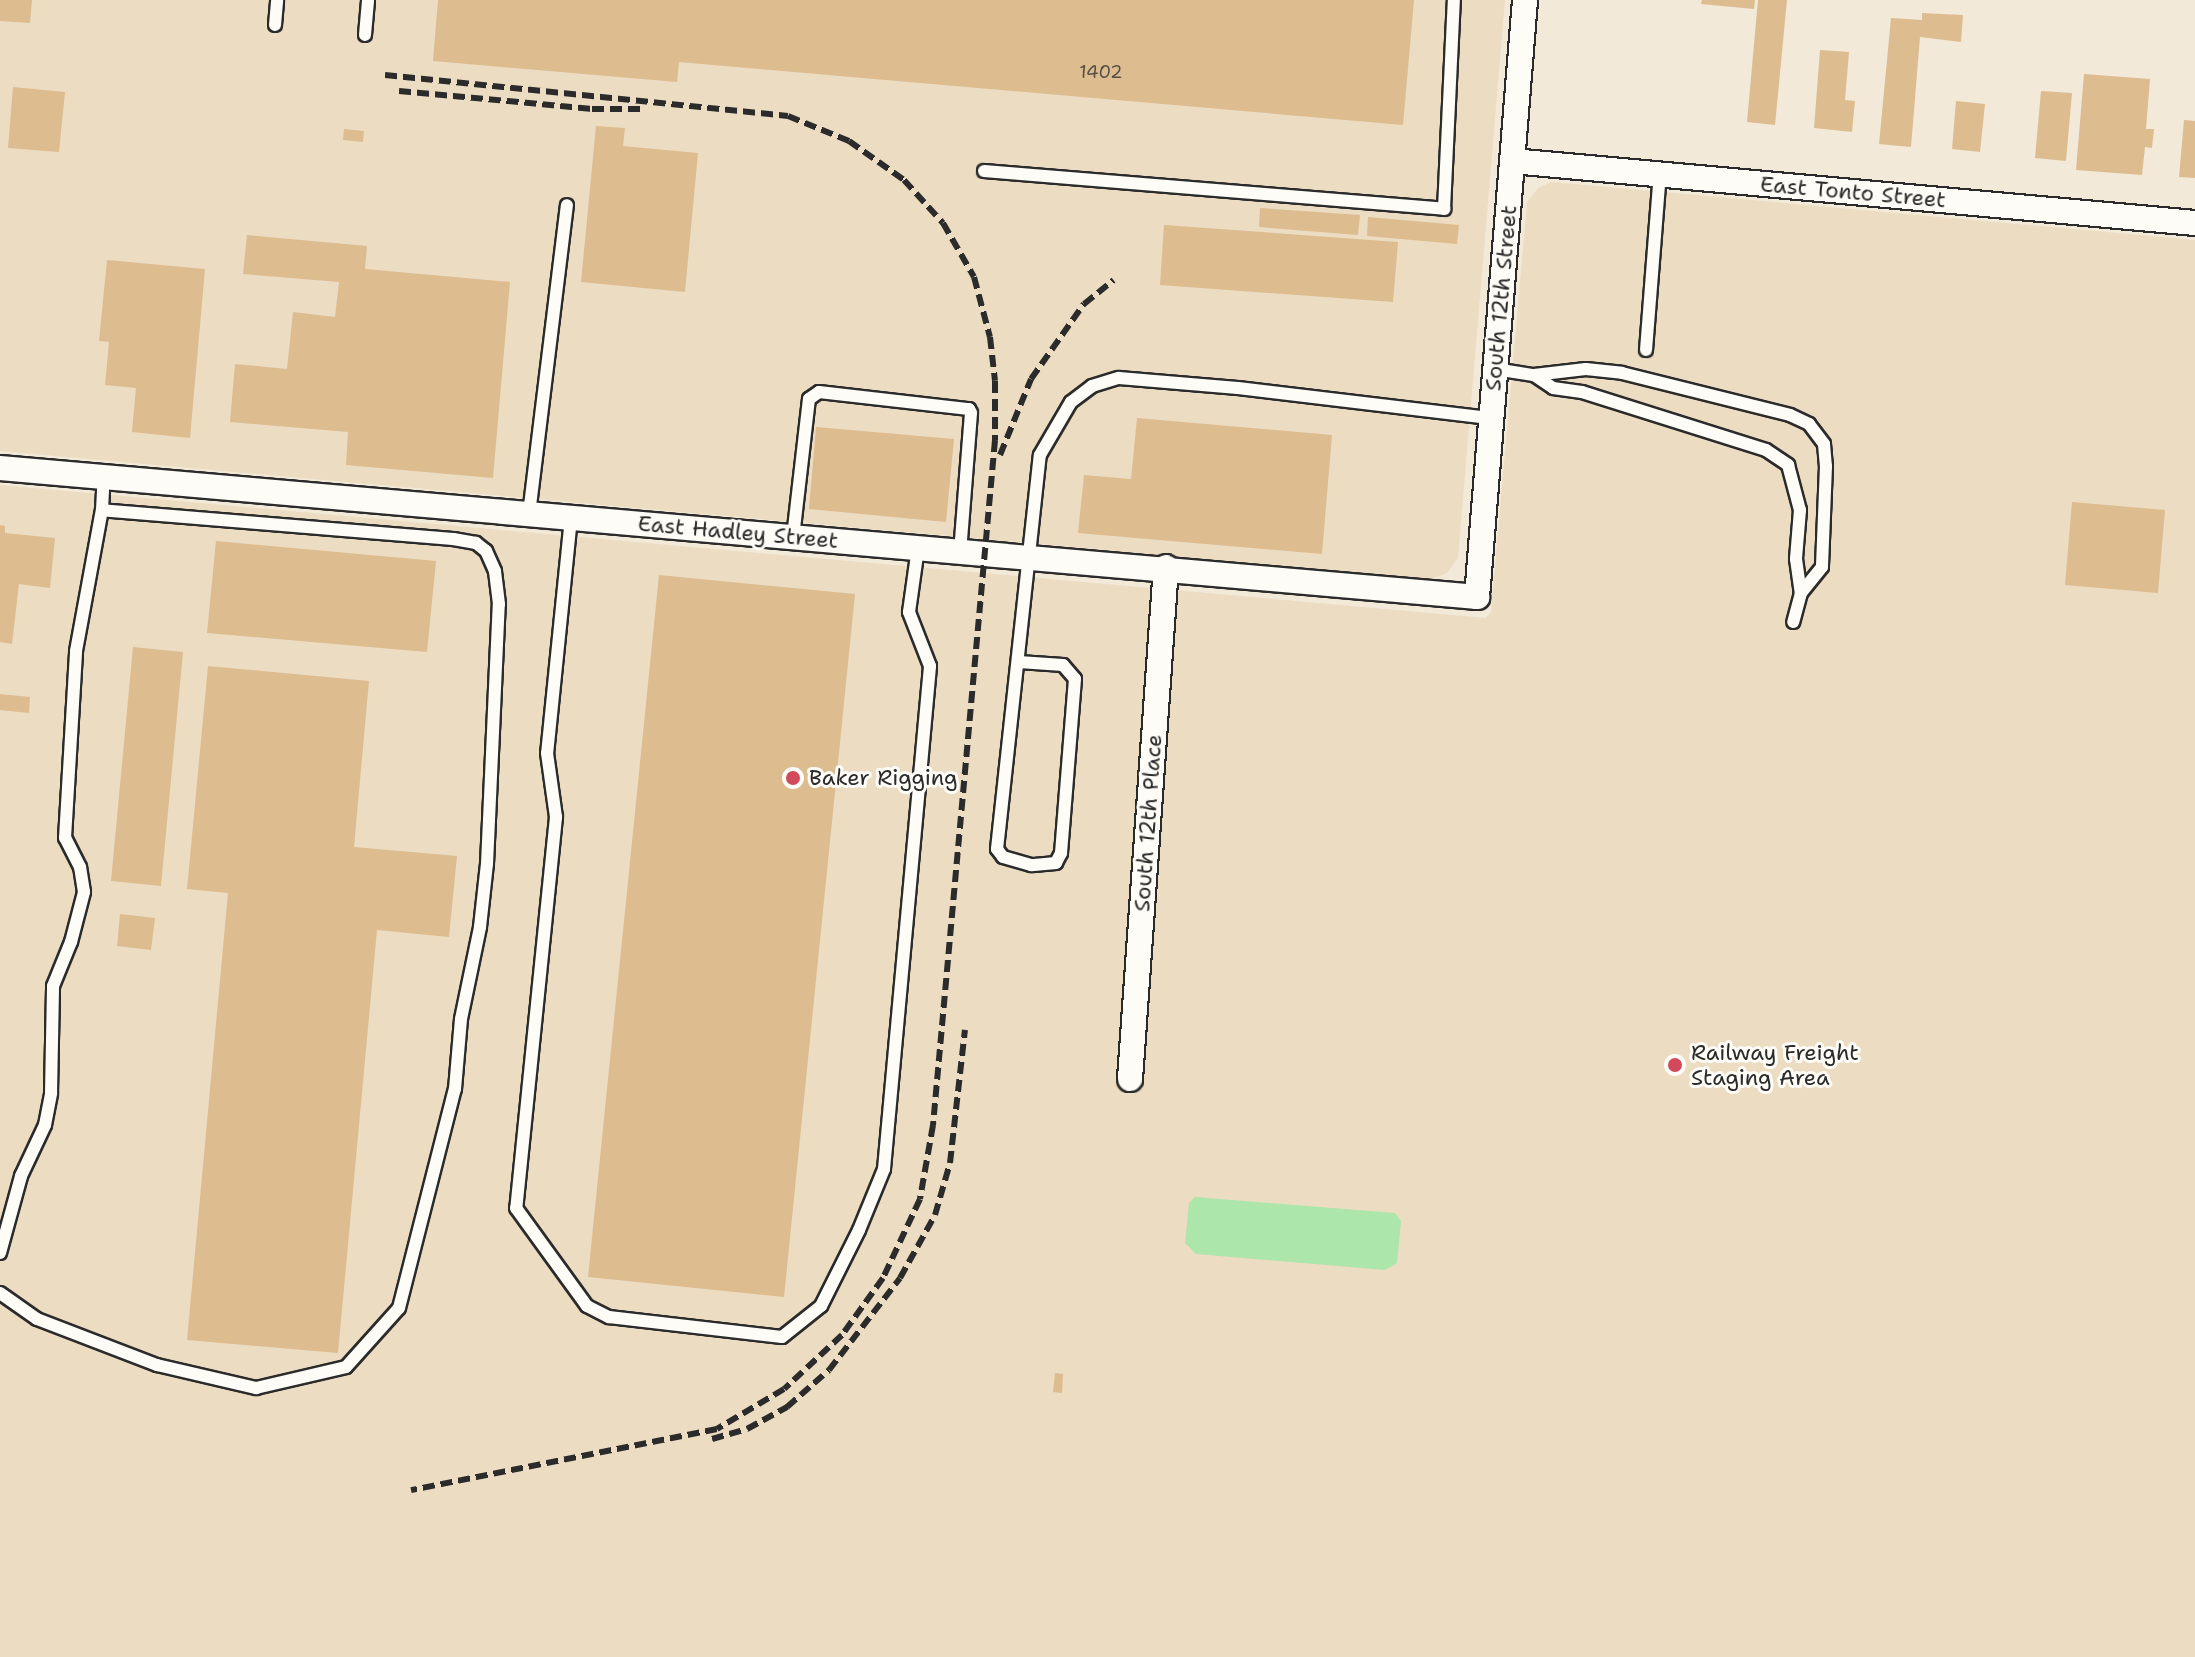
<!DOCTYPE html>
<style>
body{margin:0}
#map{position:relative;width:2195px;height:1657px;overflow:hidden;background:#f3e9d8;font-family:"Shantell Sans",sans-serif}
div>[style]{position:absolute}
.built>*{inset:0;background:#ecdcc2}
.green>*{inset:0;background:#ade6ab}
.building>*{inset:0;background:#ddbc90}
.roads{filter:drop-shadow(2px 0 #2b2b2b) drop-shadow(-2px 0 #2b2b2b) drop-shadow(0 2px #2b2b2b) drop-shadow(0 -2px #2b2b2b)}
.lane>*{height:12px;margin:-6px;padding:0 6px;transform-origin:6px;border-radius:6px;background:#fdfcf7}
.street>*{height:24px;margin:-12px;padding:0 12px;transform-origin:12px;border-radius:12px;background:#fdfcf7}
.rail>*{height:6px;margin-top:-3px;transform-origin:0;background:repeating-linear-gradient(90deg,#2b2b2b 0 12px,transparent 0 18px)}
.dots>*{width:22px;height:22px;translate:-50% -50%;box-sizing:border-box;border:4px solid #fdfcf7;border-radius:50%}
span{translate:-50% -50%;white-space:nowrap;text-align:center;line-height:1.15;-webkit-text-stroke:6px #fdfcf7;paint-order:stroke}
.number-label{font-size:18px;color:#584f44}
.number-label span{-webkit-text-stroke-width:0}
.street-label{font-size:22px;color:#2b2b2b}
.poi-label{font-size:22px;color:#2b2b2b}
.left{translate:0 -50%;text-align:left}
</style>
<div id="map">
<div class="built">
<i style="clip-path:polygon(0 0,1505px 0,1458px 558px,1447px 573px,1431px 579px,0 451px)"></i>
<i style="clip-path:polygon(1551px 182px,2195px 240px,2195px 1657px,0 1657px,0 485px,1486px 618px,1491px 612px,1527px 202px,1538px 188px)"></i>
</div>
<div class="green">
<i style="clip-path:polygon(1195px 1197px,1395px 1213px,1401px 1221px,1397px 1263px,1385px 1270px,1196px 1254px,1185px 1243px,1189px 1203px)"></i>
</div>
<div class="building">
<i style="clip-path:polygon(0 0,32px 0,30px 23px,0 21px)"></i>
<i style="clip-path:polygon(438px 0,1414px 0,1403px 125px,679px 62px,677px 82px,433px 61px)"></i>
<i style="clip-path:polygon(1702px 0,1755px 0,1754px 9px,1701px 4px)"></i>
<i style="clip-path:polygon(1758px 0,1787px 0,1775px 125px,1747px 122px)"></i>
<i style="clip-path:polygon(1922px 13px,1963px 15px,1961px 42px,1920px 37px,1911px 147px,1879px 144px,1891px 18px,1922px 20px)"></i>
<i style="clip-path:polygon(1820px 50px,1849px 52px,1845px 100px,1855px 101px,1852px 132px,1814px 128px)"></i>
<i style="clip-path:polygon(2084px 74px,2150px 79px,2146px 129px,2154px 129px,2152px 148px,2145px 147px,2142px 175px,2076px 170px)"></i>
<i style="clip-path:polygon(13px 87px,65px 92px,59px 152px,8px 148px)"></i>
<i style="clip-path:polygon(2041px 91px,2072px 93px,2066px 161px,2035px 158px)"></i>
<i style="clip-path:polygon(1956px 101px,1985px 104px,1980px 152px,1952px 149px)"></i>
<i style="clip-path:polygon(2184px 120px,2195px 121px,2195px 178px,2179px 177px)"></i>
<i style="clip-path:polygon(596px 126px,625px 128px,623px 146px,698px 153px,685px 292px,581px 282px)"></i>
<i style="clip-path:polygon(344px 129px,364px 131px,363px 142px,343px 140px)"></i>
<i style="clip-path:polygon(1260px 208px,1360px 215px,1358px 235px,1259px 227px)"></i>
<i style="clip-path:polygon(1368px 217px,1459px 225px,1457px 244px,1367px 236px)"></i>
<i style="clip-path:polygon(1164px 225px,1398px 242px,1393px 302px,1160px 285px)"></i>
<i style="clip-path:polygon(247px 235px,367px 246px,365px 269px,510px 282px,493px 478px,346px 465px,348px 432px,230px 422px,235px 364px,287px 369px,293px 312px,335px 317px,339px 282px,243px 274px)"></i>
<i style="clip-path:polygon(107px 260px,205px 269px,190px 438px,132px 432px,136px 388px,105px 385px,109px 342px,99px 341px)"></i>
<i style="clip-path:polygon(1137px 418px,1332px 435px,1322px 554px,1078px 533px,1084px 475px,1131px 479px)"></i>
<i style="clip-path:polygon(816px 427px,954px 439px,946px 522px,809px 509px)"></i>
<i style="clip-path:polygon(2072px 502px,2165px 510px,2158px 593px,2065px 585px)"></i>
<i style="clip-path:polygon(0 525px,5px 526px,5px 533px,55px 538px,50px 588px,19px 584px,12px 644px,0 642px)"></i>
<i style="clip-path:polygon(216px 541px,436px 561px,427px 652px,207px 633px)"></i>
<i style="clip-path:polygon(659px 575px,855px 594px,784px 1297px,588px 1277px)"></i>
<i style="clip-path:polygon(133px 647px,183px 652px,161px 886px,111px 881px)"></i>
<i style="clip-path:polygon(208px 666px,369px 681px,354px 847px,457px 856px,449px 937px,377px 930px,338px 1353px,187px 1340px,228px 893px,187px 889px)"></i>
<i style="clip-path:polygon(0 694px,30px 697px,29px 713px,0 710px)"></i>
<i style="clip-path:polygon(120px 914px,155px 918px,151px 950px,117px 946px)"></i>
<i style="clip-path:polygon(1055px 1373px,1063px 1374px,1062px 1393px,1053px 1392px)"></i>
</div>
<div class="roads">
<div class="lane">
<i style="left:275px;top:25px;width:25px;rotate:-85deg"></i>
<i style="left:365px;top:35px;width:35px;rotate:-85deg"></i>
<i style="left:984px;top:171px;width:462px;rotate:4.7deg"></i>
<i style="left:1444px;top:209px;width:209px;rotate:-87.3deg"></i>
<i style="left:1646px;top:350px;width:177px;rotate:-85.5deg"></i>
<i style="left:1495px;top:369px;width:39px;rotate:9deg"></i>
<i style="left:1534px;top:375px;width:52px;rotate:-6.6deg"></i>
<i style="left:1586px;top:369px;width:36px;rotate:6deg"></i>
<i style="left:1622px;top:373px;width:173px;rotate:14deg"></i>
<i style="left:1790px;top:415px;width:21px;rotate:25deg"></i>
<i style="left:1809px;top:424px;width:25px;rotate:53deg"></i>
<i style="left:1824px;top:444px;width:22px;rotate:85deg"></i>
<i style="left:1826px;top:466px;width:101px;rotate:92.3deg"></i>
<i style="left:1822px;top:567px;width:33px;rotate:129deg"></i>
<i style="left:1801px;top:593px;width:30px;rotate:105deg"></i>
<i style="left:1534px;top:375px;width:23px;rotate:34deg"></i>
<i style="left:1553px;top:388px;width:29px;rotate:8deg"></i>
<i style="left:1582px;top:392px;width:193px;rotate:17.5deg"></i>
<i style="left:1766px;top:450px;width:27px;rotate:34deg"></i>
<i style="left:1788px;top:465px;width:47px;rotate:75.1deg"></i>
<i style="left:1800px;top:510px;width:49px;rotate:94.7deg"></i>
<i style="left:1796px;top:559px;width:34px;rotate:82deg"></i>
<i style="left:529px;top:514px;width:311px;rotate:-83deg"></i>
<i style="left:571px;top:518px;width:236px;rotate:95.8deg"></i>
<i style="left:547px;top:753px;width:65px;rotate:82deg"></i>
<i style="left:556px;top:817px;width:393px;rotate:95.8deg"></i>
<i style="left:516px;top:1208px;width:121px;rotate:54.1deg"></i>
<i style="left:587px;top:1306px;width:25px;rotate:27deg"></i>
<i style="left:609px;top:1317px;width:174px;rotate:6.6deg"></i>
<i style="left:782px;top:1337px;width:50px;rotate:-38.5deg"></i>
<i style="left:821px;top:1306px;width:85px;rotate:-63.4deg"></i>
<i style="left:859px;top:1230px;width:66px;rotate:-67.7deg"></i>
<i style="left:884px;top:1169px;width:505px;rotate:-84.77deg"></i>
<i style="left:930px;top:666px;width:58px;rotate:-111.3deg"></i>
<i style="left:909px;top:612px;width:65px;rotate:-82deg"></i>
<i style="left:793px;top:537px;width:139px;rotate:-83.4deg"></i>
<i style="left:809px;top:399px;width:12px;rotate:-35deg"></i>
<i style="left:819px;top:392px;width:151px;rotate:6.5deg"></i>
<i style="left:969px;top:409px;width:4px;rotate:63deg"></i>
<i style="left:971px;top:413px;width:139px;rotate:94.5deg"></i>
<i style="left:1019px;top:662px;width:44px;rotate:3.9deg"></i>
<i style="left:1063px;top:665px;width:18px;rotate:49deg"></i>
<i style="left:1075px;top:679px;width:175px;rotate:94.6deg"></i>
<i style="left:1061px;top:853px;width:11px;rotate:117deg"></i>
<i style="left:1056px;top:863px;width:25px;rotate:175deg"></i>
<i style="left:1031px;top:865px;width:29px;rotate:-164deg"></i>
<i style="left:1003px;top:857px;width:10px;rotate:-127deg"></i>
<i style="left:997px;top:849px;width:396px;rotate:-83.8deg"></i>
<i style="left:1040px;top:455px;width:61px;rotate:-59.7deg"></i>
<i style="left:1071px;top:402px;width:26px;rotate:-37deg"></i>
<i style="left:1092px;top:386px;width:28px;rotate:-17deg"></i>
<i style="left:1119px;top:378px;width:119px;rotate:4.8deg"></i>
<i style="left:1238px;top:388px;width:255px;rotate:6.8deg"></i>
<i style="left:0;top:1253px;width:80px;rotate:-74.7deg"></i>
<i style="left:21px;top:1176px;width:56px;rotate:-64.8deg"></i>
<i style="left:45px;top:1125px;width:33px;rotate:-79deg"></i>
<i style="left:51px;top:1093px;width:107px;rotate:-88.9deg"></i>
<i style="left:53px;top:986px;width:48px;rotate:-67.8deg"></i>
<i style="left:71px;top:942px;width:52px;rotate:-75.4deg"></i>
<i style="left:84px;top:892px;width:25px;rotate:-99deg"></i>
<i style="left:80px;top:867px;width:33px;rotate:-117deg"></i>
<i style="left:65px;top:838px;width:187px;rotate:-86.6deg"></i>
<i style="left:76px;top:651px;width:143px;rotate:-79.6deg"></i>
<i style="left:0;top:1293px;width:45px;rotate:35.1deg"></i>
<i style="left:37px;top:1319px;width:129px;rotate:21deg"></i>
<i style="left:157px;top:1365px;width:102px;rotate:13.1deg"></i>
<i style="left:256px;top:1388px;width:92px;rotate:-13.1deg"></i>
<i style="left:346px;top:1367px;width:79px;rotate:-48.1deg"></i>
<i style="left:399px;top:1308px;width:226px;rotate:-75.7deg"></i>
<i style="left:455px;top:1089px;width:70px;rotate:-85.1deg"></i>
<i style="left:461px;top:1019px;width:94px;rotate:-78.3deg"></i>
<i style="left:480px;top:927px;width:63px;rotate:-83.7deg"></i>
<i style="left:487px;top:864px;width:260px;rotate:-87.4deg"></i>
<i style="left:499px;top:604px;width:33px;rotate:-97deg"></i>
<i style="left:495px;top:571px;width:22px;rotate:-114deg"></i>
<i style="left:486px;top:551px;width:13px;rotate:-141deg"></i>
<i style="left:476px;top:543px;width:23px;rotate:-170deg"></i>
<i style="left:453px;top:539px;width:352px;rotate:-175.3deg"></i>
<i style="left:102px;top:510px;width:33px;rotate:-87deg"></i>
</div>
<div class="street">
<i style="left:1512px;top:161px;width:686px;rotate:5.19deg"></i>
<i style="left:0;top:468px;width:1483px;rotate:4.99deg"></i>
<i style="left:1477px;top:597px;width:599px;rotate:-85.4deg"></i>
<i style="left:1130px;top:1079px;width:513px;rotate:-85.98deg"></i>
</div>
</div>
<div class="rail">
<i style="left:385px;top:75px;width:405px;rotate:5.8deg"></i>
<i style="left:788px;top:116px;width:66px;rotate:22.3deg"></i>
<i style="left:849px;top:141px;width:67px;rotate:35.3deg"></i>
<i style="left:904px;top:180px;width:58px;rotate:47.8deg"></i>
<i style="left:943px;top:223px;width:62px;rotate:60.1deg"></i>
<i style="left:974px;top:277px;width:62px;rotate:75.1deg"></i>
<i style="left:990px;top:337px;width:44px;rotate:83.5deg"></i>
<i style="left:995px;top:381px;width:59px;rotate:90deg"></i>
<i style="left:995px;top:440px;width:688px;rotate:95.17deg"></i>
<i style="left:933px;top:1125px;width:75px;rotate:100deg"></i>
<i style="left:920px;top:1199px;width:87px;rotate:115.1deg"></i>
<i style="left:883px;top:1278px;width:70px;rotate:125.7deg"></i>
<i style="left:842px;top:1335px;width:79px;rotate:137deg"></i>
<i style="left:784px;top:1389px;width:78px;rotate:149.2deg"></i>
<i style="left:717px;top:1429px;width:312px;rotate:168.7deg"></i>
<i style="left:399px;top:91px;width:194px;rotate:5.3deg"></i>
<i style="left:592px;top:109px;width:52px"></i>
<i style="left:1000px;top:455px;width:82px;rotate:-67.8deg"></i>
<i style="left:1031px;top:379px;width:92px;rotate:-54.8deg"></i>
<i style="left:1084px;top:304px;width:38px;rotate:-39deg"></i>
<i style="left:712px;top:1439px;width:36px;rotate:-16deg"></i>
<i style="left:747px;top:1429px;width:46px;rotate:-28.8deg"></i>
<i style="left:787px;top:1407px;width:56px;rotate:-41.4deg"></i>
<i style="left:829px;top:1370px;width:116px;rotate:-52.3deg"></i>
<i style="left:900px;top:1278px;width:72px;rotate:-60.9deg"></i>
<i style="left:935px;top:1215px;width:54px;rotate:-73.9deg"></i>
<i style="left:950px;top:1163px;width:134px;rotate:-83.6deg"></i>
</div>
<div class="dots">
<i style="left:793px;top:778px;background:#d1495b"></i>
<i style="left:1675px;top:1065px;background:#d1495b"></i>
</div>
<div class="number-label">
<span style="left:1101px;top:72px">1402</span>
</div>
<div class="street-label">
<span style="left:1853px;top:192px;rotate:5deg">East Tonto Street</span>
<span style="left:1501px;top:298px;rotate:-85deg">South 12th Street</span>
<span style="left:738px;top:532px;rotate:5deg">East Hadley Street</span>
<span style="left:1148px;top:823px;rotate:-86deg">South 12th Place</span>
</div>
<div class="poi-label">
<span class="left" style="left:809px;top:778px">Baker Rigging</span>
<span class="left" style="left:1691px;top:1065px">Railway Freight<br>Staging Area</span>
</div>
</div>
